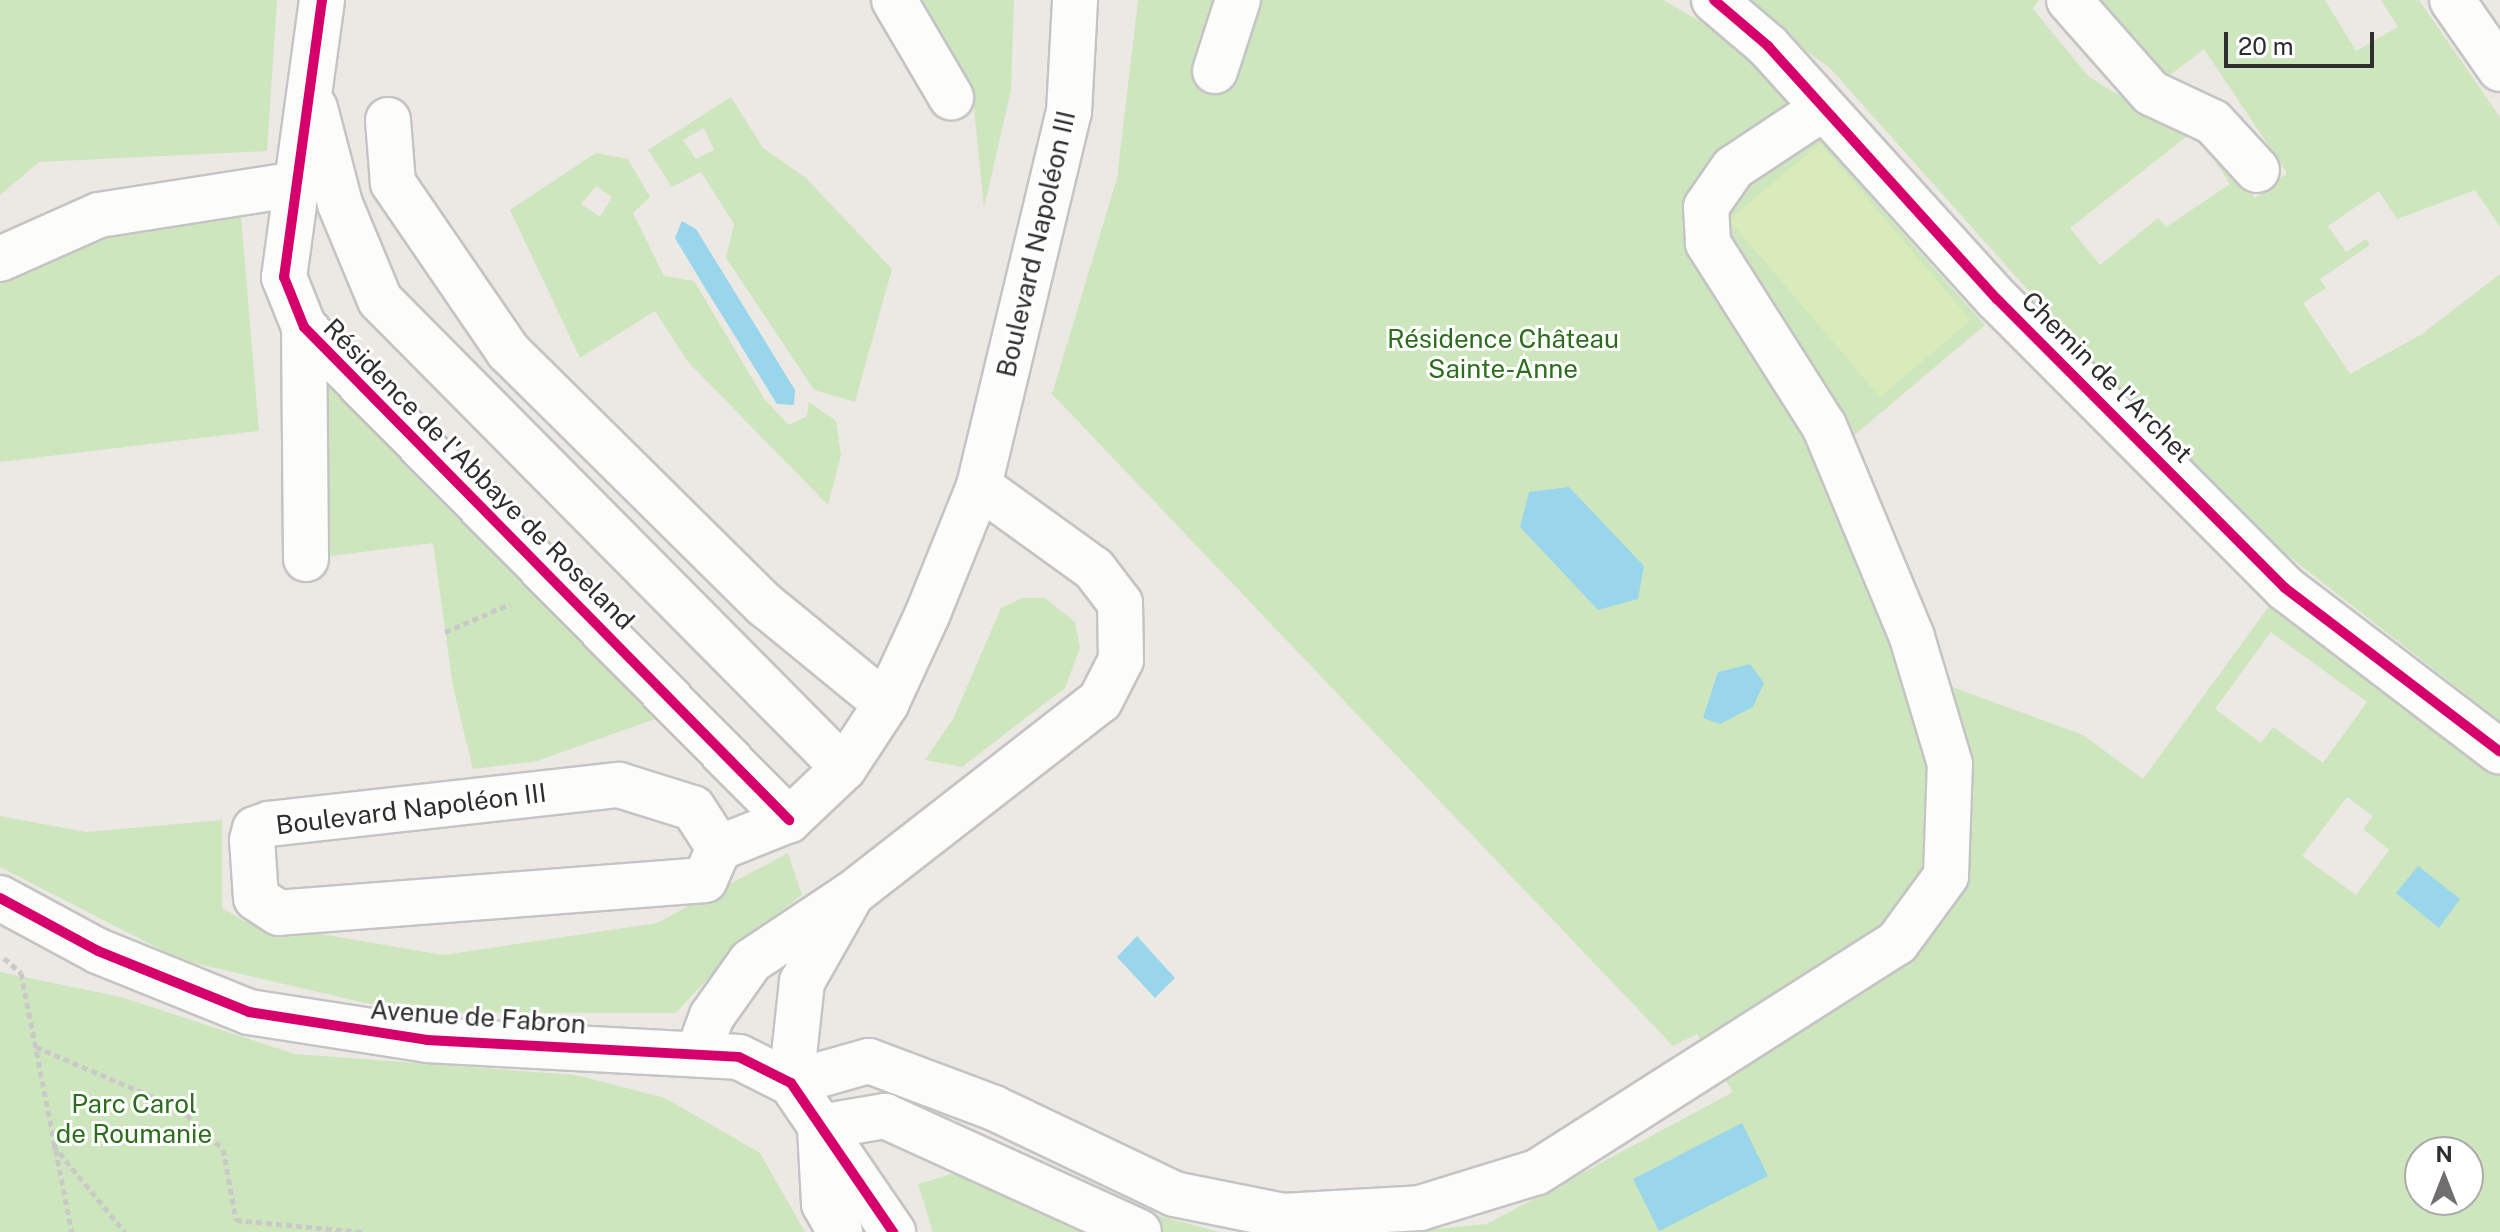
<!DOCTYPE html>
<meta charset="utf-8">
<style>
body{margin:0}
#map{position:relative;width:2500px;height:1232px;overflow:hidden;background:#ece8e4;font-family:"Public Sans",sans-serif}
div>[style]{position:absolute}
.green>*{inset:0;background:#cee6be}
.pitch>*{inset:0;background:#d9eabb}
.water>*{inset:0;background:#99d6ec}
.path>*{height:5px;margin-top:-2.5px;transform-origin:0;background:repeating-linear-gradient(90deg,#c9c9c8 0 6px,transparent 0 10px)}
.roads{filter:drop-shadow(2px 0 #c5c4c5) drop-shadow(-2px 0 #c5c4c5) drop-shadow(0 2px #c5c4c5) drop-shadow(0 -2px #c5c4c5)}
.minor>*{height:44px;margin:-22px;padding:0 22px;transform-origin:22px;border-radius:22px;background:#fcfcfb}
.cycleway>*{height:10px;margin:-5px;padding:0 5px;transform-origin:5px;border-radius:5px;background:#d6006c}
span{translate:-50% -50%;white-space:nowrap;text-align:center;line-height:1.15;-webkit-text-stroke:6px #fff;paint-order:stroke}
.street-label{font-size:26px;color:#2e2e2e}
.park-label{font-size:26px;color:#2c6e1b}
.north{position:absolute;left:2404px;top:1136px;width:80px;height:80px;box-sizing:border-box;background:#fff;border:2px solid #ababab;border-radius:50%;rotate:0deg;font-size:22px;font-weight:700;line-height:32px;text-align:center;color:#2e2e2e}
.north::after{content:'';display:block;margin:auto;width:28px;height:36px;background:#706f6e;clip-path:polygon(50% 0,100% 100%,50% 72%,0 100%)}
.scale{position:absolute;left:2224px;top:32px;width:150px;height:36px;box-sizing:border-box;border:4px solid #2e2e2e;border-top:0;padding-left:10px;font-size:24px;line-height:28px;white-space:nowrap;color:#2e2e2e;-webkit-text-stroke:6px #fff;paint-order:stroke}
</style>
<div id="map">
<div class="green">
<i style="clip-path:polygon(0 0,277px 0,267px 151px,39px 162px,0 195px)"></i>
<i style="clip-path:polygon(920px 0,1014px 0,1011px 90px,984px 208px,972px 88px)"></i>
<i style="clip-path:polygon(evenodd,1138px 0,1663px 0,1729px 38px,1985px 325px,1845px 443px,1952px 687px,2083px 735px,2143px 779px,2275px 598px,2500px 775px,2500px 1232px,1403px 1232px,1487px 1224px,1733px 1092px,1697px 1034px,1673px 1046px,1052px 394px,1117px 178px,1138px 0,2271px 632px,2367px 702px,2323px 763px,2273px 727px,2261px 743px,2215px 709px,2271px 632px,1138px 0,2347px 797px,2373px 816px,2363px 829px,2389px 850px,2356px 895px,2302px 856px,2347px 797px,1138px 0,2420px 1152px,2468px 1152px,2468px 1200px,2420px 1200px,2420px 1152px)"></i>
<i style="clip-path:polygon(evenodd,1734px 0,2039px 0,2033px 9px,2089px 77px,2134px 104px,2193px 121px,2255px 198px,2287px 173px,2204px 49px,2157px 85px,2088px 0,2325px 0,2356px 51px,2398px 27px,2381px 0,2419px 0,2500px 117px,2500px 227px,2475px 190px,2397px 219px,2379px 191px,2328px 226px,2346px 252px,2366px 239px,2370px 245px,2320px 279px,2326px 288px,2303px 303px,2350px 374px,2422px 334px,2500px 274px,2500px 721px,2240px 518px,2079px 366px,2027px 289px,1830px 68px,1734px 0,2195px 130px,2230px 184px,2166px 227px,2158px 218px,2100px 265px,2070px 228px,2195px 130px)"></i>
<i style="clip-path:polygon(evenodd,731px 97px,763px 148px,806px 178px,892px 269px,855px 402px,814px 390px,726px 258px,734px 224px,701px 172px,672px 187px,648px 150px,731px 97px,704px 128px,714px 150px,696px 159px,683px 140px,704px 128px)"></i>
<i style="clip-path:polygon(evenodd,596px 153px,628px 159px,650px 197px,633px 213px,664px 276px,694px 281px,765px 400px,789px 425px,807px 416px,809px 402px,836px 421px,841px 455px,828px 505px,688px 362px,655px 311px,580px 358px,510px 210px,596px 153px,596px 186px,612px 197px,600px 217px,581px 204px,596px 186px)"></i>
<i style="clip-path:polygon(241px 216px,259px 431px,0 462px,0 284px,111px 234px)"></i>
<i style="clip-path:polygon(324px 379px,655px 719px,537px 761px,473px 769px,453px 687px,433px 543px,323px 557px)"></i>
<i style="clip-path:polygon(1022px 598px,1045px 598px,1075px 622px,1080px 648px,1065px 688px,962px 767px,925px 760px,953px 719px,1001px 608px)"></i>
<i style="clip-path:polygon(0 816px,86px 832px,222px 820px,222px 908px,244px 921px,443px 955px,657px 923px,788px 853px,802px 895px,743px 940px,676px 1013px,404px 1012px,181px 960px,0 867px)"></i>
<i style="clip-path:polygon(0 972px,121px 997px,295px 1054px,576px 1075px,665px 1098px,760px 1153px,805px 1232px,0 1232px)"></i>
<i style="clip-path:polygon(968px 1169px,1082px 1232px,933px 1232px,918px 1184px)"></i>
<i style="clip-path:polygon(1127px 1207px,1219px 1232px,1108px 1232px)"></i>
</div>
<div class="pitch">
<i style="clip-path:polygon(1820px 143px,1971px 320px,1880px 397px,1729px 220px)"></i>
</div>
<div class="water">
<i style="clip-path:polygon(682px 221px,696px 229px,795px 390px,794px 405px,777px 404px,707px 291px,675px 238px)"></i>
<i style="clip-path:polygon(1569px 487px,1644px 566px,1638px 599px,1598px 610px,1520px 527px,1529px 492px)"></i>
<i style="clip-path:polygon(1750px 664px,1764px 683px,1753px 707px,1720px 724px,1703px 718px,1718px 672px)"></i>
<i style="clip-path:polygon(2418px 866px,2460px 899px,2439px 928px,2396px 893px)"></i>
<i style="clip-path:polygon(1137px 936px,1175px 978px,1155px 998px,1117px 957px)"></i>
<i style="clip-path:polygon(1742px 1123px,1768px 1176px,1659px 1231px,1633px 1179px)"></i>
</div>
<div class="path">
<i style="left:445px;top:632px;width:71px;rotate:-23.3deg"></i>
<i style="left:4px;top:958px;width:23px;rotate:41deg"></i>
<i style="left:21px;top:973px;width:264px;rotate:78.9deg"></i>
<i style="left:36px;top:1047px;width:155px;rotate:23.1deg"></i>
<i style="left:179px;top:1108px;width:60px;rotate:43deg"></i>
<i style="left:223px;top:1149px;width:72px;rotate:79.6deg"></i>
<i style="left:236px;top:1220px;width:129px;rotate:5.4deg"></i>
<i style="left:53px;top:1145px;width:113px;rotate:50.4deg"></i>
</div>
<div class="roads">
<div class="minor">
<i style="left:322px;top:0;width:280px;rotate:97.8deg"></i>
<i style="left:284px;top:277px;width:54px;rotate:68.2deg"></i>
<i style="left:304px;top:327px;width:692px;rotate:45.47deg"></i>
<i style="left:894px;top:0;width:113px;rotate:59.6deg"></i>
<i style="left:1714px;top:0;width:71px;rotate:40.4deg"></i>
<i style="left:1768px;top:46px;width:341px;rotate:47.9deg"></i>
<i style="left:1997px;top:299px;width:408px;rotate:45.1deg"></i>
<i style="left:2285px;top:588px;width:270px;rotate:37.3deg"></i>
<i style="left:2069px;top:0;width:124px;rotate:48.6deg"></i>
<i style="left:2151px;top:93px;width:68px;rotate:25.1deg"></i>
<i style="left:2213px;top:122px;width:65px;rotate:47.5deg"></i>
<i style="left:2452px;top:0;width:84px;rotate:55.2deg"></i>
<i style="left:1215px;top:71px;width:75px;rotate:-72.1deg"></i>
<i style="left:315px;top:108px;width:99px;rotate:75.4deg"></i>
<i style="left:340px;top:204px;width:104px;rotate:67.4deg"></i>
<i style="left:380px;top:300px;width:659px;rotate:45.25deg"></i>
<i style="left:388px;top:120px;width:63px;rotate:85.5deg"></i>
<i style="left:393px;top:183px;width:204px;rotate:55.6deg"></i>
<i style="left:508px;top:351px;width:361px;rotate:44.7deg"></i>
<i style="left:765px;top:605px;width:156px;rotate:39.3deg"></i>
<i style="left:0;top:259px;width:108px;rotate:-24deg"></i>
<i style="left:99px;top:215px;width:199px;rotate:-8.9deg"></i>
<i style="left:304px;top:327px;width:232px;rotate:89.5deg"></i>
<i style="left:619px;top:785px;width:77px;rotate:17.3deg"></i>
<i style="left:693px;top:808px;width:48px;rotate:57deg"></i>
<i style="left:719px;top:848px;width:35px;rotate:114deg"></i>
<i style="left:705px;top:880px;width:427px;rotate:175.6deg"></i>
<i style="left:279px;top:913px;width:27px;rotate:-147deg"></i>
<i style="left:256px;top:898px;width:58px;rotate:-93.9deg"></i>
<i style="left:252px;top:840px;width:11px;rotate:-75deg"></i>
<i style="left:255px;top:829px;width:15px;rotate:-20deg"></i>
<i style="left:269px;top:824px;width:352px;rotate:-6.4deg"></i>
<i style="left:719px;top:848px;width:75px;rotate:-21.8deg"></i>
<i style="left:789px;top:820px;width:76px;rotate:-43.4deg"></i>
<i style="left:844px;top:768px;width:77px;rotate:-56.7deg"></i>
<i style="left:886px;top:704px;width:100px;rotate:-65.2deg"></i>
<i style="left:928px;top:613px;width:137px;rotate:-68.1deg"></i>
<i style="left:979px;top:486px;width:385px;rotate:-76.5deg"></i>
<i style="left:1069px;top:112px;width:112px;rotate:-86.9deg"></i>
<i style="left:0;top:898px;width:111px;rotate:28.4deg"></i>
<i style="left:98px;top:951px;width:163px;rotate:22deg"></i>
<i style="left:249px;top:1012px;width:180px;rotate:8.9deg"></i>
<i style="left:427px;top:1040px;width:312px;rotate:3.1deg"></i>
<i style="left:739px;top:1057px;width:58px;rotate:26.6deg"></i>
<i style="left:791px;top:1083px;width:181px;rotate:55.6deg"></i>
<i style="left:699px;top:1051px;width:37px;rotate:-70deg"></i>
<i style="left:712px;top:1016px;width:67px;rotate:-54.7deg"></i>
<i style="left:751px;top:961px;width:123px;rotate:-33.7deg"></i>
<i style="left:853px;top:893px;width:313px;rotate:-37.9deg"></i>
<i style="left:1100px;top:701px;width:46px;rotate:-62.9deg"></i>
<i style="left:1121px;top:660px;width:57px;rotate:-91deg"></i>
<i style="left:1120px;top:603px;width:43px;rotate:-127.4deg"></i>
<i style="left:1094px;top:569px;width:142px;rotate:-144.2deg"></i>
<i style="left:791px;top:1083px;width:81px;rotate:-15.8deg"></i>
<i style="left:869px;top:1061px;width:134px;rotate:20.6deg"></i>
<i style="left:994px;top:1108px;width:199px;rotate:25.5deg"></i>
<i style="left:1174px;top:1194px;width:111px;rotate:11.4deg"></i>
<i style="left:1283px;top:1216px;width:137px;rotate:-3.3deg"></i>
<i style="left:1420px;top:1208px;width:122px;rotate:-17.1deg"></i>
<i style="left:1537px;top:1172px;width:427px;rotate:-32.5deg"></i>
<i style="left:1897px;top:943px;width:83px;rotate:-53.8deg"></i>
<i style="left:1946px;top:876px;width:112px;rotate:-88deg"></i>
<i style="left:1950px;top:764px;width:133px;rotate:-106.7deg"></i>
<i style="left:1912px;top:637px;width:229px;rotate:-112.6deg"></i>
<i style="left:1824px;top:426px;width:217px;rotate:-122.4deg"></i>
<i style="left:1708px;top:243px;width:36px;rotate:-93deg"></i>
<i style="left:1706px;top:207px;width:47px;rotate:-55.3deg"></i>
<i style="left:1733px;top:168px;width:107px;rotate:-33.5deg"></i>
<i style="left:791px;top:1083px;width:102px;rotate:-83.8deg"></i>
<i style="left:802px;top:982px;width:95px;rotate:-60.5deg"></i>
<i style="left:820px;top:1127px;width:66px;rotate:-9.6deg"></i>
<i style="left:885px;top:1116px;width:279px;rotate:24.5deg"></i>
<i style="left:820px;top:1127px;width:77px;rotate:87deg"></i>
<i style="left:824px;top:1204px;width:32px;rotate:60deg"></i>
</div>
</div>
<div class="cycleway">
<i style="left:322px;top:0;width:280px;rotate:97.8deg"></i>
<i style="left:284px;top:277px;width:54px;rotate:68.2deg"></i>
<i style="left:304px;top:327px;width:692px;rotate:45.47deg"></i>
<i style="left:1714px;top:0;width:71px;rotate:40.4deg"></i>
<i style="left:1768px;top:46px;width:341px;rotate:47.9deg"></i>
<i style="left:1997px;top:299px;width:408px;rotate:45.1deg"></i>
<i style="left:2285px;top:588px;width:270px;rotate:37.3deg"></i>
<i style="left:0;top:898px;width:111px;rotate:28.4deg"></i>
<i style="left:98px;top:951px;width:163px;rotate:22deg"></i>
<i style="left:249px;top:1012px;width:180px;rotate:8.9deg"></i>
<i style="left:427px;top:1040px;width:312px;rotate:3.1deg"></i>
<i style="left:739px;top:1057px;width:58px;rotate:26.6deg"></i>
<i style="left:791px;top:1083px;width:181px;rotate:55.6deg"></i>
</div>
<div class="street-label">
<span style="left:1036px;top:244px;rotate:-77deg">Boulevard Napoléon III</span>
<span style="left:2107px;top:377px;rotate:45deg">Chemin de l'Archet</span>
<span style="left:479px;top:474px;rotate:45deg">Résidence de l'Abbaye de Roseland</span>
<span style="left:411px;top:809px;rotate:-7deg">Boulevard Napoléon III</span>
<span style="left:478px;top:1017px;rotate:4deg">Avenue de Fabron</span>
</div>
<div class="park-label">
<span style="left:1503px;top:354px">Résidence Château<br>Sainte-Anne</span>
<span style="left:134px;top:1119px">Parc Carol<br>de Roumanie</span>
</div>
<div class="north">N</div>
<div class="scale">20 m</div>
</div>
